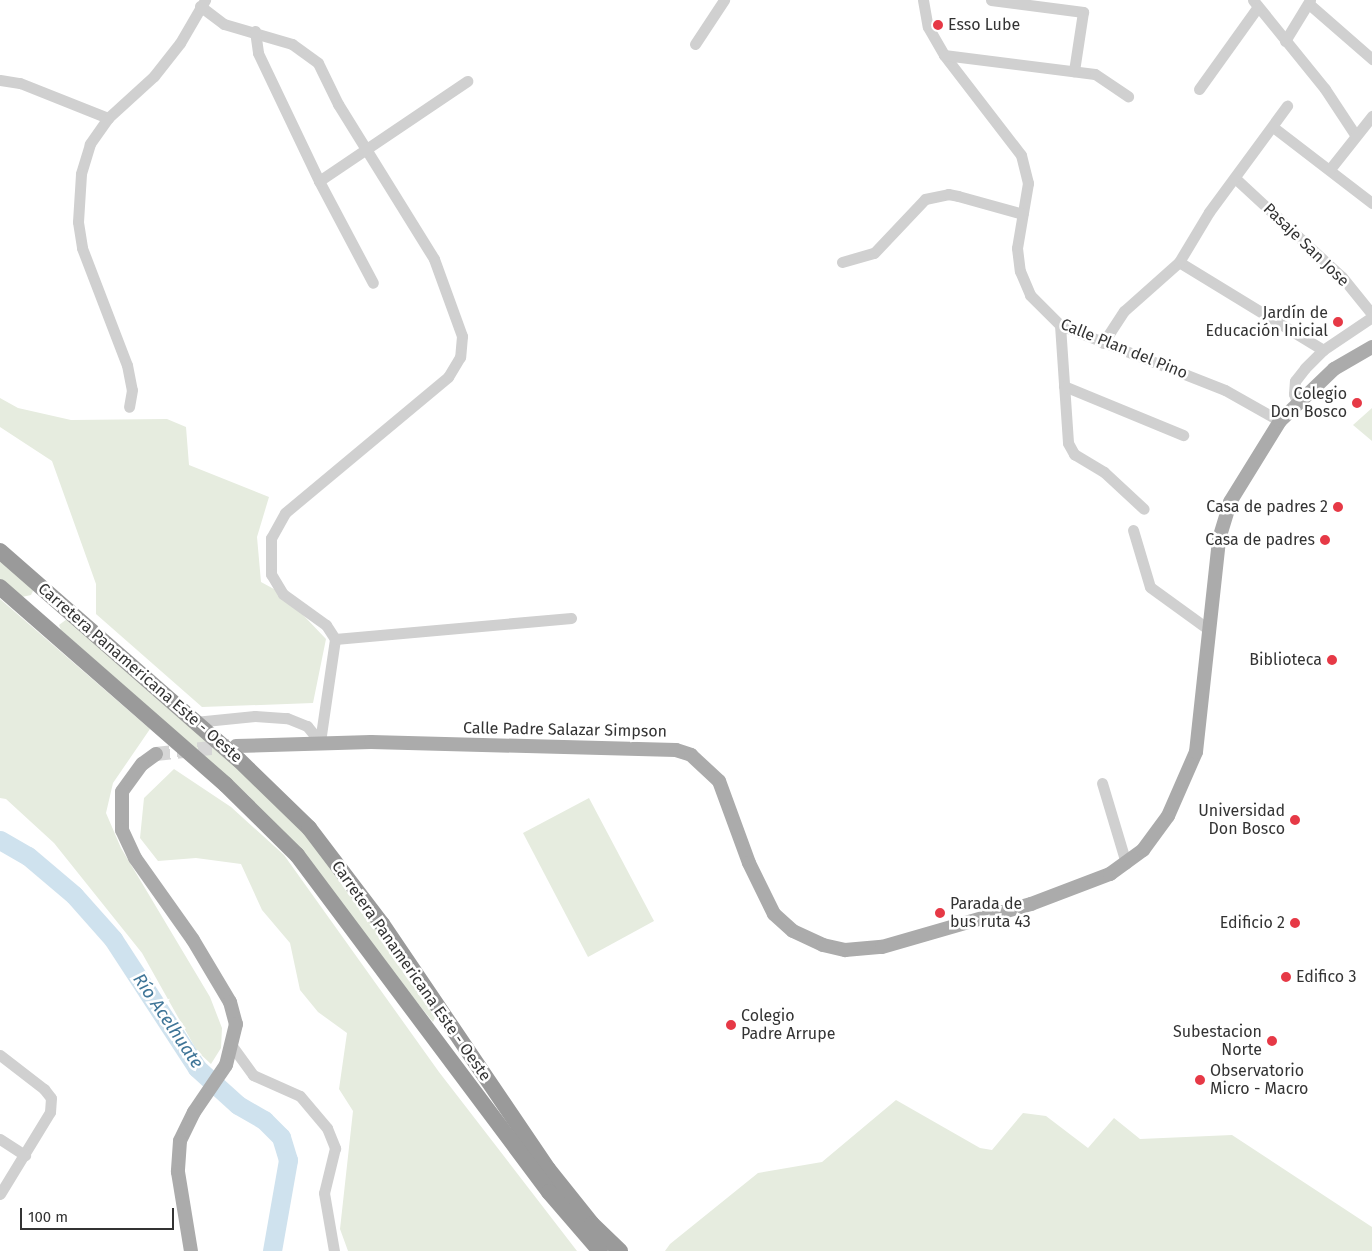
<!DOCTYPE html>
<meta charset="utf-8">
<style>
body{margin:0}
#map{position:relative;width:1372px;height:1251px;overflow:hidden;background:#fff;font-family:"Fira Sans",sans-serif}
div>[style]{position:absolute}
.green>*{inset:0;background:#e6ecdf}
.river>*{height:19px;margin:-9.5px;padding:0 9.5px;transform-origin:9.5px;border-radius:9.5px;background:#cfe2ee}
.major-tunnel>*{height:14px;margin-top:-7px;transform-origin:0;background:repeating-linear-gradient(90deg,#d6d6d6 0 14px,transparent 0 21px)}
.minor>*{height:11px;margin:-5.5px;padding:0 5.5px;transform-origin:5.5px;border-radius:5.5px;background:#d0d0d0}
.major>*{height:14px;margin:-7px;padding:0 7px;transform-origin:7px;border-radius:7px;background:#ababab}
.highway>*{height:16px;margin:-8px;padding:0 8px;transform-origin:8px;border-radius:8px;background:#9a9a9a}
.dots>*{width:14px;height:14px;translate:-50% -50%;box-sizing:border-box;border:2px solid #fff;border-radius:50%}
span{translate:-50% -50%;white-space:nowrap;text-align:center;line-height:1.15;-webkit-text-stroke:5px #fff;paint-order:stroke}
.poi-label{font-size:16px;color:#333}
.left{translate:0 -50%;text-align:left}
.right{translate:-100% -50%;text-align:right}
.street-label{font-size:16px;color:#333}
.water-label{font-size:18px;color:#3f7597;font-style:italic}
.scale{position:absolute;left:20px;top:1208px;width:154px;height:22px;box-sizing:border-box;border:2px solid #333;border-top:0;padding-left:6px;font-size:15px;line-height:18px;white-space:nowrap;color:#333;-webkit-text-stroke:4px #fff;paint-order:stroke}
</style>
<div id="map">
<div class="green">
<i style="clip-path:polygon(0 398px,18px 408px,71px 420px,167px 419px,186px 427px,189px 465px,269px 497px,257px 537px,261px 582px,283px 594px,326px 639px,313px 703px,202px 707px,96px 614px,96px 584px,52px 461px,0 427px)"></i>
<i style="clip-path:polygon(1372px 408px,1372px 441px,1353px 425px)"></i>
<i style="clip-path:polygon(0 560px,34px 589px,31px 595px,22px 597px,0 579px)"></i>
<i style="clip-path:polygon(0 599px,150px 729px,113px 783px,106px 813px,121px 848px,210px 997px,222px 1028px,221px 1048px,211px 1064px,197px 1051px,142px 953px,54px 843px,6px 799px,0 798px)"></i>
<i style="clip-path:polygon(67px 619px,267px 792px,337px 872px,436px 1016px,433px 1022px,249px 796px,61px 630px,59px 625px)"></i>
<i style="clip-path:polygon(174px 769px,231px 807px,284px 855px,439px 1072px,577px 1251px,348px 1251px,340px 1229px,353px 1111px,339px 1089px,347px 1033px,318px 1012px,300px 990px,290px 943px,262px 910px,241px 864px,196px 858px,158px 861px,140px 838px,144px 798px)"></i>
<i style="clip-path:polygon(589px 798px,654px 921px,588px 957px,523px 833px)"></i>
<i style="clip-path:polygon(896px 1100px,980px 1148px,992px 1150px,1023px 1113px,1046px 1116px,1088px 1148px,1114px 1118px,1140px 1139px,1232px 1135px,1372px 1227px,1372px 1251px,665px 1251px,670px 1244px,758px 1173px,822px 1162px)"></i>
</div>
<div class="river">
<i style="left:0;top:840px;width:32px;rotate:30deg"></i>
<i style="left:28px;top:856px;width:60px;rotate:40.3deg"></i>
<i style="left:74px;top:895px;width:59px;rotate:48.4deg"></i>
<i style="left:113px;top:939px;width:154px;rotate:56.9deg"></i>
<i style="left:197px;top:1068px;width:55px;rotate:42.1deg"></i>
<i style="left:238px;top:1105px;width:30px;rotate:30deg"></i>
<i style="left:264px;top:1120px;width:24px;rotate:45deg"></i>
<i style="left:281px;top:1137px;width:24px;rotate:73deg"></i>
<i style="left:288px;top:1160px;width:92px;rotate:100deg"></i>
</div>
<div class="major-tunnel">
<i style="left:156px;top:754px;width:74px;rotate:-6.2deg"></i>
</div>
<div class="minor">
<i style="left:923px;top:0;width:27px;rotate:80deg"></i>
<i style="left:928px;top:27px;width:32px;rotate:60deg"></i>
<i style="left:944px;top:55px;width:126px;rotate:52.4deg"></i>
<i style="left:1021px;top:155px;width:29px;rotate:76deg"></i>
<i style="left:1028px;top:183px;width:66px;rotate:99.6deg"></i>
<i style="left:1017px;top:248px;width:23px;rotate:83deg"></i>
<i style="left:1020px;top:271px;width:26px;rotate:67deg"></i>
<i style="left:1030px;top:295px;width:42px;rotate:45deg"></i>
<i style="left:1060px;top:325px;width:177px;rotate:21.5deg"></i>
<i style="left:1225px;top:390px;width:63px;rotate:29.4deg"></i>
<i style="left:991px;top:0;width:93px;rotate:7.4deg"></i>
<i style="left:1083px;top:12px;width:60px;rotate:98.7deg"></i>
<i style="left:1253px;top:0;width:114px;rotate:51deg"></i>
<i style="left:1325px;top:89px;width:56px;rotate:56.6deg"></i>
<i style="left:1309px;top:4px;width:84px;rotate:41.1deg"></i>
<i style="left:200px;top:6px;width:30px;rotate:37deg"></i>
<i style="left:224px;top:24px;width:71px;rotate:16.4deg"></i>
<i style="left:292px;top:44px;width:32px;rotate:36deg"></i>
<i style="left:318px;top:63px;width:46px;rotate:64deg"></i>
<i style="left:338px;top:104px;width:182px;rotate:58.2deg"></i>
<i style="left:434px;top:259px;width:82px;rotate:70deg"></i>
<i style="left:462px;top:336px;width:21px;rotate:95deg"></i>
<i style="left:460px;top:357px;width:23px;rotate:121deg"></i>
<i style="left:448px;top:377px;width:212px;rotate:140.2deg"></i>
<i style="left:285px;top:513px;width:29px;rotate:119deg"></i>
<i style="left:271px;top:538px;width:36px;rotate:90deg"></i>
<i style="left:271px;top:574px;width:23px;rotate:59deg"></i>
<i style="left:283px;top:594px;width:53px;rotate:35.8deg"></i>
<i style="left:326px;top:625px;width:17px;rotate:57deg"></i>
<i style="left:335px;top:639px;width:104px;rotate:98.3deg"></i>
<i style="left:255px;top:31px;width:22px;rotate:82deg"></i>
<i style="left:258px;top:53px;width:142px;rotate:64.5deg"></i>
<i style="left:319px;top:181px;width:115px;rotate:62.1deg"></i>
<i style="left:1285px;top:41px;width:48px;rotate:-58.6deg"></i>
<i style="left:695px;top:44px;width:53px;rotate:-56.6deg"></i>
<i style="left:944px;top:55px;width:152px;rotate:7.2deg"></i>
<i style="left:1095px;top:74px;width:40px;rotate:34deg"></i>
<i style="left:0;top:80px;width:20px;rotate:9deg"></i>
<i style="left:20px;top:83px;width:95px;rotate:21.7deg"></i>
<i style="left:108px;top:118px;width:62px;rotate:-42.4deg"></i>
<i style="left:154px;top:76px;width:42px;rotate:-51.8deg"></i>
<i style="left:180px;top:43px;width:50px;rotate:-59.8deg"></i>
<i style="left:1199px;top:89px;width:100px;rotate:-54.4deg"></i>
<i style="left:108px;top:118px;width:32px;rotate:125deg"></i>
<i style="left:90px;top:144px;width:31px;rotate:107deg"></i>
<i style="left:81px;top:174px;width:48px;rotate:93.6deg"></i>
<i style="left:78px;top:222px;width:26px;rotate:81deg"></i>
<i style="left:82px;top:248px;width:125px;rotate:69deg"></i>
<i style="left:127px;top:365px;width:25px;rotate:79deg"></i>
<i style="left:132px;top:390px;width:17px;rotate:100deg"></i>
<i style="left:1273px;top:127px;width:125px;rotate:37.5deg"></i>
<i style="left:1330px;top:169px;width:68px;rotate:-51.6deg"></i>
<i style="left:1236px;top:179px;width:144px;rotate:42.8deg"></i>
<i style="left:1342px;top:277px;width:48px;rotate:51deg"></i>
<i style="left:319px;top:181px;width:179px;rotate:-34deg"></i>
<i style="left:842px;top:262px;width:33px;rotate:-16deg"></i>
<i style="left:874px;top:253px;width:74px;rotate:-46.6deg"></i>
<i style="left:925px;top:199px;width:24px;rotate:-12deg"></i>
<i style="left:948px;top:194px;width:10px;rotate:11deg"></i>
<i style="left:958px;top:196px;width:67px;rotate:15.5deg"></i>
<i style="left:1179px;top:262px;width:169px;rotate:31.4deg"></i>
<i style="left:1060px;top:325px;width:118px;rotate:86.1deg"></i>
<i style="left:1068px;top:443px;width:13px;rotate:61deg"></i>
<i style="left:1074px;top:454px;width:35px;rotate:31deg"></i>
<i style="left:1104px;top:472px;width:54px;rotate:42.8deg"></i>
<i style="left:1103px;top:343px;width:38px;rotate:-57deg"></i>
<i style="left:1124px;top:311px;width:74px;rotate:-41.7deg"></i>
<i style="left:1179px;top:262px;width:58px;rotate:-59deg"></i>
<i style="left:1209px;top:212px;width:132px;rotate:-53.7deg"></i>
<i style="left:1064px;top:386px;width:129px;rotate:22.4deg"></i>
<i style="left:1298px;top:404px;width:11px;rotate:-112deg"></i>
<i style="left:1294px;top:394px;width:13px;rotate:-86deg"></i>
<i style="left:1295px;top:381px;width:16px;rotate:-52deg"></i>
<i style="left:1305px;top:368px;width:25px;rotate:-45deg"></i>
<i style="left:1323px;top:350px;width:59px;rotate:-34deg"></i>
<i style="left:1133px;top:530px;width:59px;rotate:73.4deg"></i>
<i style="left:1150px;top:587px;width:72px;rotate:35.9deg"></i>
<i style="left:335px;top:639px;width:237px;rotate:-5.1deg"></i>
<i style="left:195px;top:722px;width:60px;rotate:-5.7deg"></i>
<i style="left:255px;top:716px;width:32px;rotate:4deg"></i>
<i style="left:287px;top:718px;width:22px;rotate:22deg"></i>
<i style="left:307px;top:726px;width:21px;rotate:51deg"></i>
<i style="left:1102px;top:783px;width:84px;rotate:73.3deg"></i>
<i style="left:232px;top:1046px;width:36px;rotate:54deg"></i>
<i style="left:253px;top:1075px;width:51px;rotate:24.1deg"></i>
<i style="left:300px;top:1096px;width:42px;rotate:49.8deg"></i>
<i style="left:327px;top:1128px;width:22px;rotate:68deg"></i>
<i style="left:335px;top:1148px;width:46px;rotate:103.7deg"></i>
<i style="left:324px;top:1193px;width:59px;rotate:80.2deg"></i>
<i style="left:0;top:1055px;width:56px;rotate:37.7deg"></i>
<i style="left:44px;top:1089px;width:11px;rotate:52deg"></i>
<i style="left:51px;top:1098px;width:14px;rotate:94deg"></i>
<i style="left:50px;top:1112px;width:96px;rotate:121.4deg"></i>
<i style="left:0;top:1139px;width:30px;rotate:33deg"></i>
</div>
<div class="major">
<i style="left:236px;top:746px;width:135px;rotate:-1.7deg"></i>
<i style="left:371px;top:742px;width:305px;rotate:1.5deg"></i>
<i style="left:676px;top:750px;width:16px;rotate:18deg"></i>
<i style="left:691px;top:755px;width:38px;rotate:43deg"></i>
<i style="left:719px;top:781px;width:87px;rotate:69.9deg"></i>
<i style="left:749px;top:863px;width:57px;rotate:63.9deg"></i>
<i style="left:774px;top:914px;width:25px;rotate:42deg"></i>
<i style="left:793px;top:931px;width:33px;rotate:25deg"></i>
<i style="left:823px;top:945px;width:23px;rotate:13deg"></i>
<i style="left:845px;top:950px;width:37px;rotate:-5deg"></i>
<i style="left:882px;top:947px;width:155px;rotate:-16.1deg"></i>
<i style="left:1031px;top:904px;width:85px;rotate:-20.8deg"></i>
<i style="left:1110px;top:874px;width:41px;rotate:-36deg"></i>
<i style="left:1143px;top:850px;width:42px;rotate:-53.7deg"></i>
<i style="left:1168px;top:816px;width:70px;rotate:-66.4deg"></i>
<i style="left:1196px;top:752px;width:214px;rotate:-83.8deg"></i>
<i style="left:1219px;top:539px;width:39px;rotate:-73deg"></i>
<i style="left:1230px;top:502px;width:95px;rotate:-58.3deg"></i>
<i style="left:1280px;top:421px;width:75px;rotate:-43.9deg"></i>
<i style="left:1334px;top:369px;width:44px;rotate:-30.1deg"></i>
<i style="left:156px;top:754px;width:17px;rotate:144deg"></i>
<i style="left:142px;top:764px;width:34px;rotate:126deg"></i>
<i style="left:122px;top:792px;width:38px;rotate:90deg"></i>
<i style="left:122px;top:830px;width:31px;rotate:65deg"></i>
<i style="left:135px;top:858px;width:100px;rotate:54.7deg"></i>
<i style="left:193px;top:940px;width:72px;rotate:59.2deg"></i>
<i style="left:230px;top:1002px;width:23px;rotate:75deg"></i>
<i style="left:236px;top:1024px;width:42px;rotate:103.7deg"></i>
<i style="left:226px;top:1065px;width:57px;rotate:124.2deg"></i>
<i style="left:194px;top:1112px;width:32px;rotate:116deg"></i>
<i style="left:180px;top:1141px;width:31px;rotate:94deg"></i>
<i style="left:178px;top:1172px;width:80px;rotate:80.7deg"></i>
</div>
<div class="highway">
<i style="left:0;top:551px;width:317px;rotate:41.2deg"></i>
<i style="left:239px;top:760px;width:98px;rotate:44.2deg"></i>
<i style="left:309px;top:828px;width:121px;rotate:52.8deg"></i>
<i style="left:382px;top:924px;width:296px;rotate:55.9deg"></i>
<i style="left:548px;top:1169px;width:70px;rotate:51.3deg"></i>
<i style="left:592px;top:1224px;width:39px;rotate:44deg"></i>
<i style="left:0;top:587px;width:300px;rotate:41.2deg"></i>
<i style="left:226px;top:785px;width:100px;rotate:44.6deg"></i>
<i style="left:297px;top:855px;width:421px;rotate:53.2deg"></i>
<i style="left:549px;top:1192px;width:78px;rotate:49.2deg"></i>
</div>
<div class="dots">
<i style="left:938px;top:25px;background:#e63946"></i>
<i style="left:1338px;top:322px;background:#e63946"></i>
<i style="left:1357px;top:403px;background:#e63946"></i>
<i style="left:1338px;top:507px;background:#e63946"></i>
<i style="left:1325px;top:540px;background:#e63946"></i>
<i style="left:1332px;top:660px;background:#e63946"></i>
<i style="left:1295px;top:820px;background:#e63946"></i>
<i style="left:940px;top:913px;background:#e63946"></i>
<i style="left:1295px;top:923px;background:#e63946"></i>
<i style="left:1286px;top:977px;background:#e63946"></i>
<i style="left:731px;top:1025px;background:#e63946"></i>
<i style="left:1272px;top:1041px;background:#e63946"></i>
<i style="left:1200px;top:1080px;background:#e63946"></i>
</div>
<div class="poi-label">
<span class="left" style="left:948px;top:25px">Esso Lube</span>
<span class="right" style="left:1328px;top:322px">Jardín de<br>Educación Inicial</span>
<span class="right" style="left:1347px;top:403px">Colegio<br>Don Bosco</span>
<span class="right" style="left:1328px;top:507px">Casa de padres 2</span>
<span class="right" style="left:1315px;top:540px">Casa de padres</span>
<span class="right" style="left:1322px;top:660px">Biblioteca</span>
<span class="right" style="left:1285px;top:820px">Universidad<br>Don Bosco</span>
<span class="left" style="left:950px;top:913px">Parada de<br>bus ruta 43</span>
<span class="right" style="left:1285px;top:923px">Edificio 2</span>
<span class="left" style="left:1296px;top:977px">Edifico 3</span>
<span class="left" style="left:741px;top:1025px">Colegio<br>Padre Arrupe</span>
<span class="right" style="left:1262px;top:1041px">Subestacion<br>Norte</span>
<span class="left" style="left:1210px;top:1080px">Observatorio<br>Micro - Macro</span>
</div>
<div class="street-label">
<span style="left:1306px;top:245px;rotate:44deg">Pasaje San Jose</span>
<span style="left:1124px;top:349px;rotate:22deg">Calle Plan del Pino</span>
<span style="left:140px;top:673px;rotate:41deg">Carretera Panamericana Este - Oeste</span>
<span style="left:565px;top:730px;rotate:1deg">Calle Padre Salazar Simpson</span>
<span style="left:411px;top:971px;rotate:55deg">Carretera Panamericana Este - Oeste</span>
</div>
<div class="water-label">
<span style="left:168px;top:1021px;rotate:56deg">Río Acelhuate</span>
</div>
<div class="scale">100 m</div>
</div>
